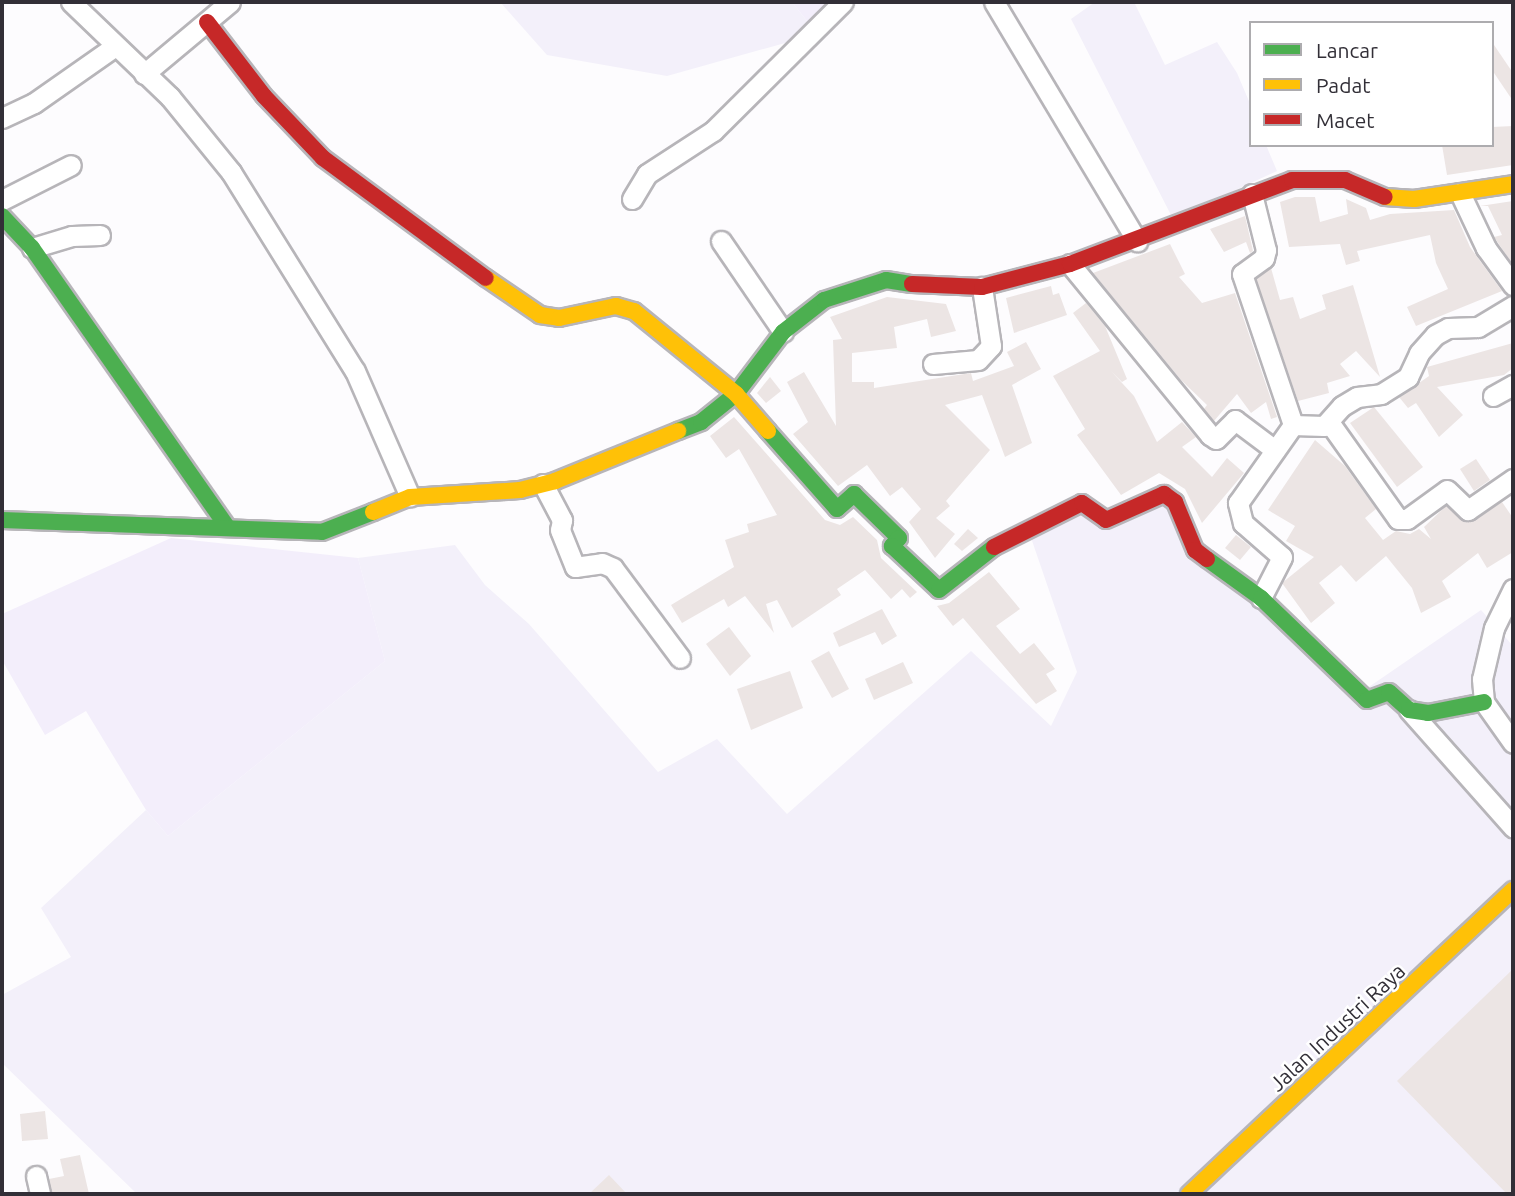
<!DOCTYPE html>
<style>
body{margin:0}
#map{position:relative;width:1515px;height:1196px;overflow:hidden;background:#fdfcfe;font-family:Ubuntu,sans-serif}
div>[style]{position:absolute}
.built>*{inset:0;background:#f3f0fa}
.green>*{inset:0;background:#f3eefb}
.building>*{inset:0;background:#ece5e4}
.roads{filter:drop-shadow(2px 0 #b7b5b9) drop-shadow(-2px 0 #b7b5b9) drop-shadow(0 2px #b7b5b9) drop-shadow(0 -2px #b7b5b9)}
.street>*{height:19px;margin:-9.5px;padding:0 9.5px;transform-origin:9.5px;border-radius:9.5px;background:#fff}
.fast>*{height:16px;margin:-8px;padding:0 8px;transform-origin:8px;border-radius:8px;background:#4caf50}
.slow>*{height:16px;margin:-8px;padding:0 8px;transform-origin:8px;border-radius:8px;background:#ffc107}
.jam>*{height:16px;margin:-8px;padding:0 8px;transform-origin:8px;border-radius:8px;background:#c62828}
span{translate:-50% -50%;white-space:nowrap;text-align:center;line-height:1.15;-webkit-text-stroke:5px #fff;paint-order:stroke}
.street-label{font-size:21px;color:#322f37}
.frame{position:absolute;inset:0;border:4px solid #322f37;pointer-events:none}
.legend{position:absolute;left:1249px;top:21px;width:245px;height:126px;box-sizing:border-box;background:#fff;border:2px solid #adacaf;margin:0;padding:9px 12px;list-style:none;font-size:21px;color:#322f37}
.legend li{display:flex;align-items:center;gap:14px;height:35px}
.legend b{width:35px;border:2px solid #adacaf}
</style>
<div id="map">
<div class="built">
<i style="clip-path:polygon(500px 2px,792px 2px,817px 34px,667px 76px,547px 55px)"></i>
<i style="clip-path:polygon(1095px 2px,1134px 2px,1165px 65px,1217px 42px,1237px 73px,1251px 106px,1251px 145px,1266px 145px,1277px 171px,1173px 219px,1071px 19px)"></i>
<i style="clip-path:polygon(1168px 493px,1190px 548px,1360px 693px,1481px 610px,1513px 646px,1513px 1194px,137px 1194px,2px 1063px,2px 995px,71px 957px,41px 908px,146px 810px,168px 836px,385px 661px,358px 558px,455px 545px,485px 585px,529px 624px,658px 772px,717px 739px,787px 814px,971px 651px,1051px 726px,1077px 672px,1028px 529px,1080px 502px,1102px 522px)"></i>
</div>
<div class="green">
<i style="clip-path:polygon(792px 2px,847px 2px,817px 34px)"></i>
<i style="clip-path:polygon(171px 538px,358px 558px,385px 661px,168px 836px,146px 810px,86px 711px,45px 735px,2px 660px,2px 614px)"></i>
</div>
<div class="building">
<i style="clip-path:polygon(1492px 42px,1513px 73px,1513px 101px,1492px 70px)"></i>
<i style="clip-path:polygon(1513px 126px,1513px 165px,1447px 175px,1442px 145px,1492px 145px,1492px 127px)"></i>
<i style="clip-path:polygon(1295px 197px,1315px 197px,1320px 222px,1348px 214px,1346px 199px,1366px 208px,1370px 220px,1390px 214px,1454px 210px,1470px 247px,1502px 291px,1416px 326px,1407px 307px,1448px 289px,1436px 263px,1430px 235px,1357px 251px,1360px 261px,1346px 265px,1340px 244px,1289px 247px,1280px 202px)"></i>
<i style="clip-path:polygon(1513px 201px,1513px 262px,1511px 262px,1494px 237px,1502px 235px,1488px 206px,1480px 206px)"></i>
<i style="clip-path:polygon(1245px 216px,1253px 251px,1250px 253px,1246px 242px,1224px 252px,1210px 229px)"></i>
<i style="clip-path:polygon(1170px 244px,1185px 274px,1179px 277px,1202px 303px,1235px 293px,1277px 417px,1271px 419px,1266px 402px,1251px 413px,1237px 394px,1214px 421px,1204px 409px,1207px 405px,1181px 380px,1093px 273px)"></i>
<i style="clip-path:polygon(1271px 268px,1280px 300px,1293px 297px,1300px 319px,1326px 309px,1322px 295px,1353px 285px,1380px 377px,1356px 351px,1340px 364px,1350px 376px,1327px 383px,1329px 393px,1298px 401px,1256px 279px)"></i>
<i style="clip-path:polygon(1051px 286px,1053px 295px,1059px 293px,1067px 315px,1014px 333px,1006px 298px)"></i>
<i style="clip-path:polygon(887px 297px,946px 304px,956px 331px,931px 337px,927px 319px,894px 327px,897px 348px,852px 353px,852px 382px,874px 382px,874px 388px,971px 373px,973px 381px,1014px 366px,1007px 352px,1026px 342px,1041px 369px,1012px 385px,1032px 443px,1005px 457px,982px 395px,945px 405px,990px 450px,946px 501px,950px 506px,936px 518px,955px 534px,935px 558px,909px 522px,921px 509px,902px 487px,890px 496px,867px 465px,838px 486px,793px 434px,808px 422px,787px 382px,804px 372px,836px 426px,833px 340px,842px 339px,830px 317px)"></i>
<i style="clip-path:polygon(1086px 303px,1105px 326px,1127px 379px,1122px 382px,1111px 371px,1134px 396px,1157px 442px,1182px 422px,1196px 437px,1182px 447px,1212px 477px,1227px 458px,1244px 473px,1202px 523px,1185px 489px,1159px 473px,1121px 495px,1077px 435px,1085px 429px,1053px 376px,1100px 351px,1073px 313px)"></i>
<i style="clip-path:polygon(1513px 343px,1513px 368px,1504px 375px,1437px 387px,1463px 415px,1439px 437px,1416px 403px,1408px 408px,1399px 397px,1429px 376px,1427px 367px)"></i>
<i style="clip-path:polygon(770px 377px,781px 391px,766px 403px,757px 393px)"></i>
<i style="clip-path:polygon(1374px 407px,1423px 467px,1397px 487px,1350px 423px)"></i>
<i style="clip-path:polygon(734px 417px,825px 520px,840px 525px,853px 517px,877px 540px,881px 558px,917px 592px,910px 598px,902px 589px,891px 599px,865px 570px,837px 589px,841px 595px,792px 628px,777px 600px,766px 604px,774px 633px,745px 596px,728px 607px,724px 599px,682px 623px,671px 605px,734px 567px,725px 540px,749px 532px,747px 524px,777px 515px,739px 449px,726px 458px,710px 436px)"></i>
<i style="clip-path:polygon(1315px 440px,1345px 466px,1376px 509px,1365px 518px,1383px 540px,1396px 531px,1410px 534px,1419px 529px,1431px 539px,1424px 527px,1446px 506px,1469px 522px,1502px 502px,1513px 518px,1513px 552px,1487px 568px,1478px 553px,1442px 581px,1451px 597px,1421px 613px,1412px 588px,1386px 556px,1356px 582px,1341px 565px,1319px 583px,1335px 603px,1311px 623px,1282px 583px,1314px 557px,1286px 541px,1295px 526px,1268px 510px)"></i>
<i style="clip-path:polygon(1476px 459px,1490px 480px,1474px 491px,1460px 469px)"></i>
<i style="clip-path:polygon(968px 529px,978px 538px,962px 551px,954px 544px)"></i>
<i style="clip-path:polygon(1236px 535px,1251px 547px,1240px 560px,1225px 548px)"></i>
<i style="clip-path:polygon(989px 572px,1020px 609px,996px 626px,1020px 654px,1034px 643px,1055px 669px,1046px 674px,1057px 691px,1036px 704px,963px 618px,953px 626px,937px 606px,949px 603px)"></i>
<i style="clip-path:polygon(882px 609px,897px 636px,882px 645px,875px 632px,839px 647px,833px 633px)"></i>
<i style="clip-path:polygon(729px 627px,751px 656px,730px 676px,706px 644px)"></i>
<i style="clip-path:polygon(829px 651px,849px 689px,832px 698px,811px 661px)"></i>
<i style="clip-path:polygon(903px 662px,913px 683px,874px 700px,865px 679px)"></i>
<i style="clip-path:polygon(790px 671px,803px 708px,751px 730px,737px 689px)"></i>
<i style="clip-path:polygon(1513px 969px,1513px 1194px,1507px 1194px,1397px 1081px)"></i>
<i style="clip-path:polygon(45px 1111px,48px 1139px,22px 1141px,20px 1114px)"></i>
<i style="clip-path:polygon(80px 1155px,89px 1194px,52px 1194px,49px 1179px,64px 1176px,60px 1159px)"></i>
<i style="clip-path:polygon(609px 1175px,627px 1194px,589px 1194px)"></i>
</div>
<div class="roads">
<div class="street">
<i style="left:71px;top:2px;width:137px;rotate:43.8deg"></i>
<i style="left:170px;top:97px;width:97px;rotate:50.9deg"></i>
<i style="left:231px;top:172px;width:234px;rotate:58.1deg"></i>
<i style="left:355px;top:371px;width:137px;rotate:66.4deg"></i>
<i style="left:994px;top:2px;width:279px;rotate:59.1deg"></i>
<i style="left:144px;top:74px;width:112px;rotate:-39.9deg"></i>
<i style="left:2px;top:118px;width:35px;rotate:-25deg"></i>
<i style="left:34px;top:103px;width:98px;rotate:-35deg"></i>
<i style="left:1460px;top:193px;width:61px;rotate:64.7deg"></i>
<i style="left:1486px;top:248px;width:46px;rotate:53.9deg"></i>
<i style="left:1252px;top:194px;width:58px;rotate:76deg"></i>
<i style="left:1266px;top:250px;width:8px;rotate:104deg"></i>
<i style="left:1264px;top:258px;width:27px;rotate:144deg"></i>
<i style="left:1242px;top:274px;width:159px;rotate:71.3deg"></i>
<i style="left:632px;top:199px;width:29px;rotate:-59deg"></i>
<i style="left:647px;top:174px;width:79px;rotate:-33.1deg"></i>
<i style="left:713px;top:131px;width:183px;rotate:-44.8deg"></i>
<i style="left:2px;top:200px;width:77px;rotate:-26.9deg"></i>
<i style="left:721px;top:241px;width:110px;rotate:55.7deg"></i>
<i style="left:32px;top:248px;width:42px;rotate:-16.7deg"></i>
<i style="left:72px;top:236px;width:28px;rotate:-2deg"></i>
<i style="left:1070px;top:264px;width:221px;rotate:50.7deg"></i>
<i style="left:1210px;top:435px;width:7px;rotate:34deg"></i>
<i style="left:1216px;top:439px;width:27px;rotate:-45deg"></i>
<i style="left:1235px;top:420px;width:50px;rotate:36.9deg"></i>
<i style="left:933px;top:364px;width:45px;rotate:-5.1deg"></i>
<i style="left:978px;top:360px;width:19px;rotate:-47deg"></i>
<i style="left:991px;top:346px;width:60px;rotate:-98.7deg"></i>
<i style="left:1493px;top:396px;width:23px;rotate:-29deg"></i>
<i style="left:1329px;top:422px;width:119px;rotate:54.6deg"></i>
<i style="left:1398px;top:519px;width:9px"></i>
<i style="left:1407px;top:519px;width:49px;rotate:-35.9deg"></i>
<i style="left:1447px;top:490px;width:29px;rotate:44deg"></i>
<i style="left:1468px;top:510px;width:55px;rotate:-34.6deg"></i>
<i style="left:543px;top:484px;width:41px;rotate:62.2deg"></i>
<i style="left:562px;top:520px;width:10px;rotate:101deg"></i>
<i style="left:560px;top:530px;width:40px;rotate:68deg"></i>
<i style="left:575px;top:567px;width:27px;rotate:-8deg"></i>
<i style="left:602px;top:563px;width:12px;rotate:24deg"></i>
<i style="left:613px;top:568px;width:112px;rotate:53.3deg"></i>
<i style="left:1513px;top:589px;width:43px;rotate:116deg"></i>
<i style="left:1494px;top:628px;width:52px;rotate:103.2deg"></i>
<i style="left:1482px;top:679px;width:23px;rotate:85deg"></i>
<i style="left:1484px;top:702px;width:50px;rotate:54.7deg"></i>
<i style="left:1261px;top:598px;width:46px;rotate:-62.9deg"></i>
<i style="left:1282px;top:557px;width:52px;rotate:-138.9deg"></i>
<i style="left:1243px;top:523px;width:21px;rotate:-104deg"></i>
<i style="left:1238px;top:503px;width:95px;rotate:-54.8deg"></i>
<i style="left:1293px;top:425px;width:31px;rotate:2deg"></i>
<i style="left:1324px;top:426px;width:27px;rotate:-48deg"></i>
<i style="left:1342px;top:406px;width:17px;rotate:-31deg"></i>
<i style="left:1357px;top:397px;width:24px;rotate:-7deg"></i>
<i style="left:1381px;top:394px;width:32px;rotate:-32deg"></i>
<i style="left:1408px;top:377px;width:26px;rotate:-65deg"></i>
<i style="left:1419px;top:353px;width:24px;rotate:-48deg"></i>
<i style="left:1435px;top:335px;width:15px;rotate:-28deg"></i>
<i style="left:1448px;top:328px;width:30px;rotate:-2deg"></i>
<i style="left:1478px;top:327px;width:41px;rotate:-31deg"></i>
<i style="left:1409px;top:710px;width:157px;rotate:48.4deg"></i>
<i style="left:36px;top:1176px;width:18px;rotate:77deg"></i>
</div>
<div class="fast">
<i style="left:2px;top:216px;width:44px;rotate:46.8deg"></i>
<i style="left:32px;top:248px;width:340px;rotate:55deg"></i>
<i style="left:678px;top:431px;width:25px;rotate:-21deg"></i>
<i style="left:701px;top:422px;width:45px;rotate:-38.7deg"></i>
<i style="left:736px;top:394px;width:78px;rotate:-52.8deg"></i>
<i style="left:783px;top:332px;width:52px;rotate:-38deg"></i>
<i style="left:824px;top:300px;width:65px;rotate:-17.9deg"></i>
<i style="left:886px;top:280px;width:26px;rotate:9deg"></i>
<i style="left:768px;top:431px;width:104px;rotate:48.5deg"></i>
<i style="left:837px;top:509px;width:23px;rotate:-41deg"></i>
<i style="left:854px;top:494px;width:63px;rotate:44.4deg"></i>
<i style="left:899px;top:538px;width:11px;rotate:131deg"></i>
<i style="left:892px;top:546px;width:64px;rotate:43.1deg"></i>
<i style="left:939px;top:590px;width:70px;rotate:-38deg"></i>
<i style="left:2px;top:520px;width:320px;rotate:2.1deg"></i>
<i style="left:322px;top:532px;width:55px;rotate:-21.4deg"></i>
<i style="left:1207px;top:559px;width:67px;rotate:35.8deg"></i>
<i style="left:1261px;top:598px;width:147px;rotate:43.9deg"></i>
<i style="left:1367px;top:700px;width:23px;rotate:-20deg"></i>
<i style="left:1389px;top:692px;width:27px;rotate:42deg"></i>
<i style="left:1409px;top:710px;width:19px;rotate:9deg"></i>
<i style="left:1428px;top:713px;width:57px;rotate:-11.1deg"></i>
</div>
<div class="slow">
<i style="left:1385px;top:197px;width:29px;rotate:4deg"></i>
<i style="left:1414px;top:199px;width:100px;rotate:-8.6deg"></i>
<i style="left:486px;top:278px;width:65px;rotate:34.4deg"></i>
<i style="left:540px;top:315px;width:19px;rotate:9deg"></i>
<i style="left:559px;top:318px;width:58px;rotate:-11.9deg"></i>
<i style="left:616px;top:306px;width:19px;rotate:16deg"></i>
<i style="left:634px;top:311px;width:132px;rotate:39.1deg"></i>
<i style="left:736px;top:394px;width:49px;rotate:49.1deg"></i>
<i style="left:373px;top:512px;width:40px;rotate:-22deg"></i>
<i style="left:410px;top:497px;width:110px;rotate:-3.6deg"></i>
<i style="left:520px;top:490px;width:36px;rotate:-14deg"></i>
<i style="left:555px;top:481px;width:133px;rotate:-22.1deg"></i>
<i style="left:1189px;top:1194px;width:444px;rotate:-43.2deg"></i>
</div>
<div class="jam">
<i style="left:207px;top:22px;width:93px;rotate:52.4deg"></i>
<i style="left:264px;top:96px;width:86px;rotate:46.4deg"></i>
<i style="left:323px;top:158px;width:202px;rotate:36.4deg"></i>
<i style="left:912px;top:284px;width:70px;rotate:2.5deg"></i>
<i style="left:982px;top:287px;width:91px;rotate:-14.6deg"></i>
<i style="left:1070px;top:264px;width:237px;rotate:-20.7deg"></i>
<i style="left:1292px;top:180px;width:53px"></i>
<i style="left:1345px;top:180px;width:43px;rotate:23deg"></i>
<i style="left:994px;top:547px;width:98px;rotate:-26.6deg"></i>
<i style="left:1082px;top:503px;width:29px;rotate:35deg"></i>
<i style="left:1106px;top:520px;width:64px;rotate:-24.1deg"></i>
<i style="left:1164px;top:494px;width:14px;rotate:36deg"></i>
<i style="left:1175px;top:502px;width:52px;rotate:67.4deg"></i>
<i style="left:1195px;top:550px;width:15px;rotate:37deg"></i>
</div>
</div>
<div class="street-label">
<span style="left:1337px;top:1027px;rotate:-43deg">Jalan Industri Raya</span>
</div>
<div class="frame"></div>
<ul class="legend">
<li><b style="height:9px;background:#4caf50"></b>Lancar</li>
<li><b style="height:9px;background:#ffc107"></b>Padat</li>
<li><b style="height:9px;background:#c62828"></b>Macet</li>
</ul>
</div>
